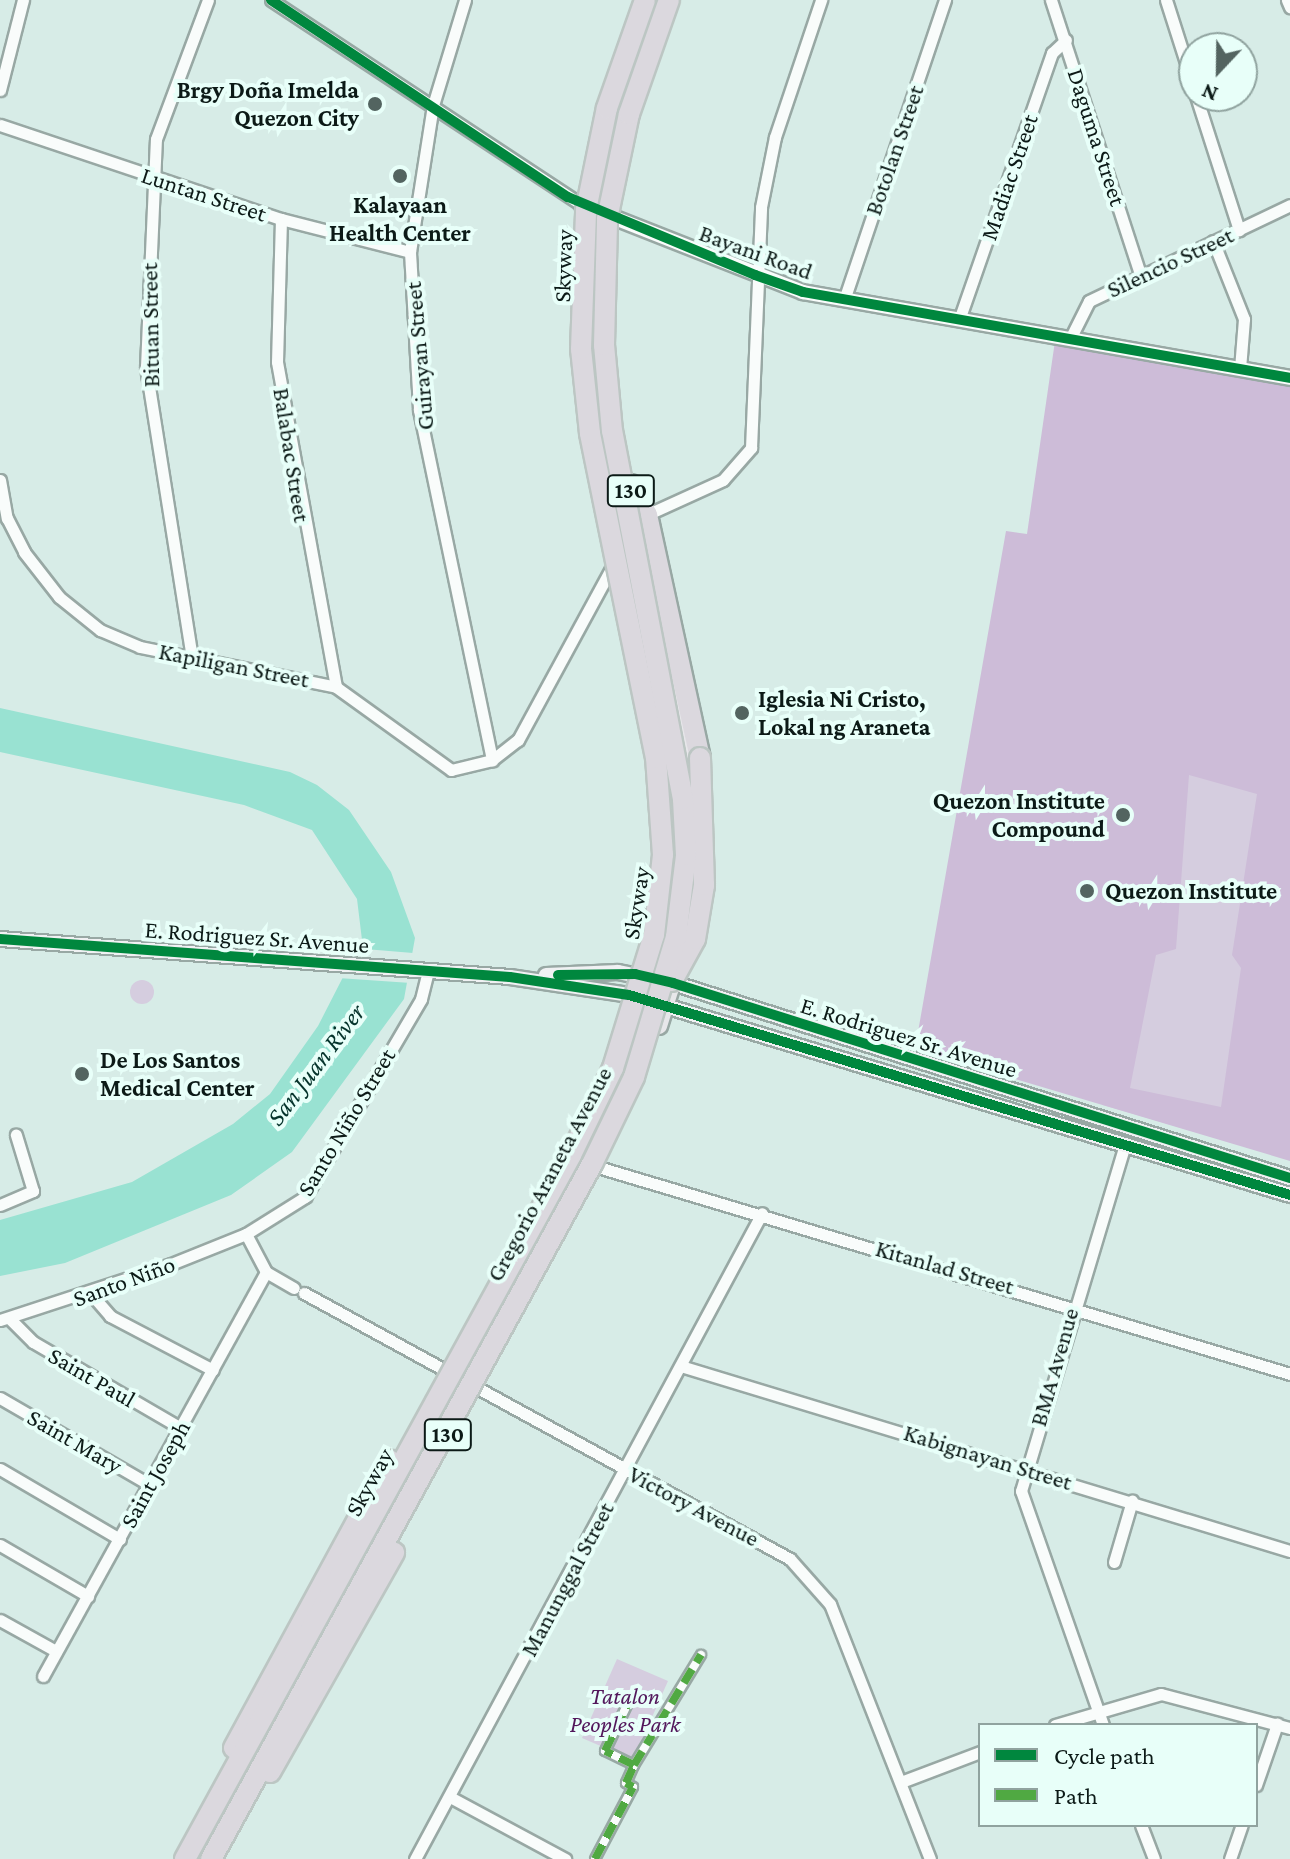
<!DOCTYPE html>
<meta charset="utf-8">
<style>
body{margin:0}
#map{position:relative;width:1290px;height:1859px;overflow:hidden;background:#d7ece7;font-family:"Crimson Pro",serif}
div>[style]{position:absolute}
.green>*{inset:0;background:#d5cddf}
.round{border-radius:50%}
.forest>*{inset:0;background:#cdbcd8}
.water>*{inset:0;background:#99e2d2}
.pier>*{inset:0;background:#d7ece7}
.roads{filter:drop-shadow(2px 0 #98a8a4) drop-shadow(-2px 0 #98a8a4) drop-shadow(0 2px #98a8a4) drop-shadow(0 -2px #98a8a4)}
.pedestrian>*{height:8px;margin:-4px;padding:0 4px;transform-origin:4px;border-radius:4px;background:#f9fcfb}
.minor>*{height:11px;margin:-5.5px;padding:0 5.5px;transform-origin:5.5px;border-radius:5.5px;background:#f9fcfb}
.tertiary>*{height:14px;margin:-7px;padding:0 7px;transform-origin:7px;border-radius:7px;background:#f9fcfb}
.secondary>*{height:14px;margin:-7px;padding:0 7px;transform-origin:7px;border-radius:7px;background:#f0f1f3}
.primary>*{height:16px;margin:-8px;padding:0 8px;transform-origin:8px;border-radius:8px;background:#e7e7ea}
.motorway>*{height:20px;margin:-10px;padding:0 10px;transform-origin:10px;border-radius:10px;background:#dbd8de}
.bridges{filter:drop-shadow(2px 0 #bcc6c3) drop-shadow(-2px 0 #bcc6c3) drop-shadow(0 2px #bcc6c3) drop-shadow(0 -2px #bcc6c3)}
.motorway-bridge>*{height:20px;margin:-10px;padding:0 10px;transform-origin:10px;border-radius:10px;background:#dbd8de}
.quiet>*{height:8px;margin-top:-4px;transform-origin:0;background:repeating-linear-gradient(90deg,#50a942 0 16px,transparent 0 24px)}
.cycleway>*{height:10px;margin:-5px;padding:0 5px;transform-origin:5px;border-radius:5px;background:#00873e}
.dots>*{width:22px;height:22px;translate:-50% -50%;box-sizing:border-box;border:4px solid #e8fff9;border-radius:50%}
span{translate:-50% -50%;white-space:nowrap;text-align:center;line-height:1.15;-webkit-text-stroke:8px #e8fff9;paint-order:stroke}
.shield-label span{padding:2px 6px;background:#e8fff9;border:2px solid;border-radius:6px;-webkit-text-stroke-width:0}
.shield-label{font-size:22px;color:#0c1a17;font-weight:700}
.poi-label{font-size:24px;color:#0c1a17;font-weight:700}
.right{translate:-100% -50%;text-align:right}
.left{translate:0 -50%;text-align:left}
.street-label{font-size:24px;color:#0c1a17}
.park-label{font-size:24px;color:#52175b;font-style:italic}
.water-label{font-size:26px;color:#05332b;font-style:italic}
.legend{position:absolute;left:978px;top:1723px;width:280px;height:104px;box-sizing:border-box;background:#e8fff9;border:2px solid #90a39f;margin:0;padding:10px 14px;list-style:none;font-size:24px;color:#0c1a17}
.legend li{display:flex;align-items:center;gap:16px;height:40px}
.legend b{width:40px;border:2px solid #90a39f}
.north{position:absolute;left:1178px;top:32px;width:80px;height:80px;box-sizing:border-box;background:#e8fff9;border:2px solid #90a39f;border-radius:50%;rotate:202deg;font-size:22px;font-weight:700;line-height:32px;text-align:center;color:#0c1a17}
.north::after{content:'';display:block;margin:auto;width:28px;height:36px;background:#536460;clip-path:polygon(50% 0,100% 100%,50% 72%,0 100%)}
</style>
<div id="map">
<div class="green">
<i style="clip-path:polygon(1167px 756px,1290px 777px,1233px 1143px,1103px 1105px)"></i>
<i class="round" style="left:130px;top:980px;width:24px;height:24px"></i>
<i style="clip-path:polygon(617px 1659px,668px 1681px,633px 1760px,582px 1738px)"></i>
</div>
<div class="forest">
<i style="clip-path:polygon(evenodd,1055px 341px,1290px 384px,1290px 1161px,915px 1049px,1006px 531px,1027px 534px,1055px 341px,1189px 775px,1257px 794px,1232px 955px,1241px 968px,1221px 1107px,1130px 1088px,1156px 955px,1176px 949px,1189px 775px)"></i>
</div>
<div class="water">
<i style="clip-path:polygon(0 708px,290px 772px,317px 785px,349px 810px,391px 872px,415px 938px,404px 999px,292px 1152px,231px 1195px,65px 1263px,0 1276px,0 1220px,132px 1182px,233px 1124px,270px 1094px,318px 1026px,362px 940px,357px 899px,312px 830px,244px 805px,0 752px)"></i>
</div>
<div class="pier">
<i style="clip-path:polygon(353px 948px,413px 953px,411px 983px,338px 978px)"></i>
</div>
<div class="roads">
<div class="pedestrian">
<i style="left:634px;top:1765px;width:129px;rotate:-58.7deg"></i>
<i style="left:595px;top:1859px;width:81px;rotate:-62.2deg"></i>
<i style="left:633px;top:1787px;width:8px;rotate:-150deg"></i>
<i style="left:626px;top:1783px;width:20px;rotate:-66deg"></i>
<i style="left:634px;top:1765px;width:32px;rotate:-154deg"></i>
<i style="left:605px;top:1751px;width:53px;rotate:-64.4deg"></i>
</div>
<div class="minor">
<i style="left:271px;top:0;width:372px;rotate:33.4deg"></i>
<i style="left:465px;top:0;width:110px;rotate:106.9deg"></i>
<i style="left:433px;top:105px;width:149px;rotate:98.9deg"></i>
<i style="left:410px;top:252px;width:158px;rotate:86.7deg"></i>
<i style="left:419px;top:410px;width:358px;rotate:78.2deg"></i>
<i style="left:1051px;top:0;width:288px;rotate:72deg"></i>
<i style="left:1166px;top:0;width:92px;rotate:72.3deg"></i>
<i style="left:1287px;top:0;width:8px;rotate:67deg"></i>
<i style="left:0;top:90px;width:93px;rotate:-75.7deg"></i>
<i style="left:1196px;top:96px;width:141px;rotate:72.2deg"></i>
<i style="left:0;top:125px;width:296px;rotate:18.5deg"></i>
<i style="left:281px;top:219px;width:133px;rotate:14.3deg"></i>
<i style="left:281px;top:219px;width:143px;rotate:91.6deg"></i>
<i style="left:277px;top:362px;width:330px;rotate:79.7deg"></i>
<i style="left:1213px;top:241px;width:84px;rotate:68.3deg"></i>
<i style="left:1244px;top:319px;width:50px;rotate:94.6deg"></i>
<i style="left:844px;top:300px;width:317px;rotate:-71.4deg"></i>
<i style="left:959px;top:320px;width:283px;rotate:-70.8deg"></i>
<i style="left:1052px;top:53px;width:19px;rotate:-43deg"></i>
<i style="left:1070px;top:339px;width:42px;rotate:-63.4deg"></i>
<i style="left:1089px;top:301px;width:223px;rotate:-25.5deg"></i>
<i style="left:0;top:480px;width:39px;rotate:80deg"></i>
<i style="left:7px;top:518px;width:38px;rotate:63deg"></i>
<i style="left:24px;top:552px;width:57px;rotate:52.1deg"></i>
<i style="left:59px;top:597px;width:53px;rotate:38.8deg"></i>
<i style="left:100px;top:630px;width:43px;rotate:23deg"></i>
<i style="left:140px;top:647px;width:200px;rotate:11.5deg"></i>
<i style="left:336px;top:687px;width:142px;rotate:35.8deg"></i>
<i style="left:451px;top:770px;width:42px;rotate:-13.7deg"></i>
<i style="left:492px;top:760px;width:33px;rotate:-38deg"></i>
<i style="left:518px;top:740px;width:195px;rotate:-61.5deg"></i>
<i style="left:644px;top:516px;width:87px;rotate:-24.5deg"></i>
<i style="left:723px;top:480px;width:43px;rotate:-48.8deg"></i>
<i style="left:751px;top:448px;width:241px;rotate:-87.6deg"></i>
<i style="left:761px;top:207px;width:71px;rotate:-78.7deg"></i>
<i style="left:775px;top:137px;width:145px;rotate:-71.4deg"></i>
<i style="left:192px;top:658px;width:295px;rotate:-99deg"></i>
<i style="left:146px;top:367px;width:228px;rotate:-87.5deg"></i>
<i style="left:156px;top:139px;width:148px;rotate:-69.5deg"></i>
<i style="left:598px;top:1167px;width:722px;rotate:16.65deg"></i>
<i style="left:0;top:1205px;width:36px;rotate:-23deg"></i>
<i style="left:33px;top:1191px;width:59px;rotate:-106.9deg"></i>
<i style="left:246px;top:1234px;width:43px;rotate:62.2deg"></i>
<i style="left:266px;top:1272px;width:32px;rotate:30deg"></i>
<i style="left:304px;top:1293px;width:554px;rotate:28.69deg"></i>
<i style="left:790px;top:1559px;width:60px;rotate:48.4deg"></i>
<i style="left:830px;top:1604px;width:274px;rotate:68.6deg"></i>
<i style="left:92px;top:1295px;width:28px;rotate:49deg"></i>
<i style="left:110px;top:1316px;width:116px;rotate:27.7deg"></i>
<i style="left:9px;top:1318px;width:34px;rotate:45deg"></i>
<i style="left:33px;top:1342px;width:171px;rotate:30.2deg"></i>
<i style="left:0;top:1320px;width:180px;rotate:-18.1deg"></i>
<i style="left:171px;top:1264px;width:81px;rotate:-21.8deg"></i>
<i style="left:246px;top:1234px;width:70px;rotate:-32.1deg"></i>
<i style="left:305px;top:1197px;width:229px;rotate:-59.6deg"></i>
<i style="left:421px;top:999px;width:30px;rotate:-76deg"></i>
<i style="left:684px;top:1367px;width:633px;rotate:16.89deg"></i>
<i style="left:0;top:1398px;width:173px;rotate:30.1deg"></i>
<i style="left:0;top:1469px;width:139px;rotate:30.3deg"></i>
<i style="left:0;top:1545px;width:102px;rotate:30.1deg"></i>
<i style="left:1114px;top:1562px;width:64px;rotate:-73.6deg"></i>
<i style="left:0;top:1620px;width:64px;rotate:29deg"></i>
<i style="left:43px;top:1676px;width:461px;rotate:-61.1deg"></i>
<i style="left:1055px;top:1725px;width:110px;rotate:-16.3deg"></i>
<i style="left:1161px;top:1694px;width:133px;rotate:14.8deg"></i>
<i style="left:1103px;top:1725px;width:248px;rotate:-109.3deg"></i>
<i style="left:1021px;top:1491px;width:361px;rotate:-73.3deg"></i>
<i style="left:901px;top:1782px;width:85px;rotate:-20.8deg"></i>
<i style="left:1256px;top:1785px;width:65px;rotate:-71deg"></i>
<i style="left:450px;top:1797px;width:131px;rotate:28.3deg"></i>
<i style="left:1141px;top:1825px;width:36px;rotate:69deg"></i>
<i style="left:415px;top:1859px;width:733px;rotate:-61.76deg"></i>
<i style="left:1230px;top:1859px;width:36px;rotate:-71deg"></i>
</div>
<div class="tertiary">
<i style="left:582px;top:205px;width:238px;rotate:21.5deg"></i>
<i style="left:803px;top:292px;width:495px;rotate:10deg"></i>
</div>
<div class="secondary">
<i style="left:0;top:939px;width:511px;rotate:4.26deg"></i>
<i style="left:510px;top:977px;width:120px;rotate:8.6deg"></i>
<i style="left:629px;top:995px;width:691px;rotate:16.83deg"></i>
<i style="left:546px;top:975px;width:72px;rotate:-2.4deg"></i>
<i style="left:618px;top:972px;width:56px;rotate:11.3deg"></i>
<i style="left:673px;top:983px;width:647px;rotate:17.54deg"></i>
</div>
<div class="primary">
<i style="left:657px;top:617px;width:192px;rotate:79.2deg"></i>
<i style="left:659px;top:1026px;width:57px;rotate:-72.5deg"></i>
</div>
<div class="motorway">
<i style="left:631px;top:485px;width:34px;rotate:62deg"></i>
<i style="left:647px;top:515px;width:249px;rotate:77.7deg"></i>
</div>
</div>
<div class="bridges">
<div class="motorway-bridge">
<i style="left:672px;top:981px;width:48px;rotate:-61.3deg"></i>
<i style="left:695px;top:939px;width:55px;rotate:-80.5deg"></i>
<i style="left:704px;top:885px;width:127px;rotate:-91.8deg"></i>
<i style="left:234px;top:1748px;width:327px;rotate:-61.5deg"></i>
<i style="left:270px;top:1772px;width:252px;rotate:-60.5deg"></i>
<i style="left:185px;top:1859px;width:803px;rotate:-61.26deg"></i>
<i style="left:571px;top:1155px;width:97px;rotate:-64.2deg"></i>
<i style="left:613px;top:1068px;width:139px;rotate:-72.9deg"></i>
<i style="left:654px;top:935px;width:81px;rotate:-83.6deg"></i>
<i style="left:663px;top:855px;width:97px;rotate:-94.1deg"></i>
<i style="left:656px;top:758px;width:332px;rotate:-101.5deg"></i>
<i style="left:590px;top:433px;width:84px;rotate:-96.1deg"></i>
<i style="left:581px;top:349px;width:139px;rotate:-87.9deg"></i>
<i style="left:586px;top:210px;width:104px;rotate:-78.4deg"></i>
<i style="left:607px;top:108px;width:114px;rotate:-70.6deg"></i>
<i style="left:211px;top:1859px;width:793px;rotate:-61.27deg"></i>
<i style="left:592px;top:1164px;width:97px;rotate:-64.2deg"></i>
<i style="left:634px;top:1077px;width:146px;rotate:-73.3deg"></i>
<i style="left:676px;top:937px;width:83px;rotate:-83deg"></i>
<i style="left:686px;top:855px;width:56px;rotate:-93.1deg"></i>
<i style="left:683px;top:799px;width:375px;rotate:-100.9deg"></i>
<i style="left:612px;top:431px;width:86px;rotate:-95.3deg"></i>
<i style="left:604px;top:345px;width:126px;rotate:-88.6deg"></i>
<i style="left:607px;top:219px;width:107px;rotate:-78.2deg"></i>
<i style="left:629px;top:114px;width:121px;rotate:-70.7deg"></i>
</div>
</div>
<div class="quiet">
<i style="left:634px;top:1765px;width:129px;rotate:-58.7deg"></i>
<i style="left:595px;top:1859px;width:81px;rotate:-62.2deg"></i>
<i style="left:633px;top:1787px;width:8px;rotate:-150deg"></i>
<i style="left:626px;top:1783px;width:20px;rotate:-66deg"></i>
<i style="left:634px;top:1765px;width:32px;rotate:-154deg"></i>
<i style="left:605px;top:1751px;width:53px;rotate:-64.4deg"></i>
</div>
<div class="cycleway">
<i style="left:271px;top:0;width:356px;rotate:33.6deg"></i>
<i style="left:568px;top:197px;width:203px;rotate:22.6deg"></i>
<i style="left:755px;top:275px;width:51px;rotate:19.5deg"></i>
<i style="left:803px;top:292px;width:495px;rotate:10deg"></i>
<i style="left:0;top:939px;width:511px;rotate:4.26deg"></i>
<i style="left:510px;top:977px;width:120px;rotate:8.6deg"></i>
<i style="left:629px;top:995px;width:691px;rotate:16.83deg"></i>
<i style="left:558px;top:975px;width:77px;rotate:-0.7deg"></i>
<i style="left:635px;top:974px;width:39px;rotate:13deg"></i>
<i style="left:673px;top:983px;width:647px;rotate:17.54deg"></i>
</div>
<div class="dots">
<i style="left:375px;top:104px;background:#536460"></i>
<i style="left:400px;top:176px;background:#536460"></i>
<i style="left:742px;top:713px;background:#536460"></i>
<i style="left:1123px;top:815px;background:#536460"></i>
<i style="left:1087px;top:891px;background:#536460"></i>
<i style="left:82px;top:1074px;background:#536460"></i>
</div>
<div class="shield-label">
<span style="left:631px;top:491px">130</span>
<span style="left:448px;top:1435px">130</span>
</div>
<div class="poi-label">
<span class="right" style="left:359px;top:104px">Brgy Doña Imelda<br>Quezon City</span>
<span style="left:400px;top:219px">Kalayaan<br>Health Center</span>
<span class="left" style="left:758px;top:713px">Iglesia Ni Cristo,<br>Lokal ng Araneta</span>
<span class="right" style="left:1105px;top:815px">Quezon Institute<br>Compound</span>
<span class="left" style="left:1105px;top:891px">Quezon Institute</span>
<span class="left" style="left:100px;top:1074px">De Los Santos<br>Medical Center</span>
</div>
<div class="street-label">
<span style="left:1097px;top:137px;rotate:72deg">Daguma Street</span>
<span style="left:894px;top:150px;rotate:-71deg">Botolan Street</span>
<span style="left:1009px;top:177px;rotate:-71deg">Madiac Street</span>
<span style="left:204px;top:194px;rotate:18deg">Luntan Street</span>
<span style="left:756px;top:252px;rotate:20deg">Bayani Road</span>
<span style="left:1170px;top:262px;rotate:-25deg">Silencio Street</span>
<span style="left:563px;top:266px;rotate:-88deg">Skyway</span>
<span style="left:150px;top:325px;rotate:-91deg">Bituan Street</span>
<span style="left:419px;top:356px;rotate:-95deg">Guirayan Street</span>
<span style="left:292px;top:455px;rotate:81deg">Balabac Street</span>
<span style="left:234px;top:665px;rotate:11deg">Kapiligan Street</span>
<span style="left:636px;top:903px;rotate:-81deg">Skyway</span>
<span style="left:257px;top:937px;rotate:4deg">E. Rodriguez Sr. Avenue</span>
<span style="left:909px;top:1037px;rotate:17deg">E. Rodriguez Sr. Avenue</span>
<span style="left:346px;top:1122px;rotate:-59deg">Santo Niño Street</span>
<span style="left:549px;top:1174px;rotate:-62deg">Gregorio Araneta Avenue</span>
<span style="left:945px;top:1267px;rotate:16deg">Kitanlad Street</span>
<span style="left:124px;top:1281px;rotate:-20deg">Santo Niño</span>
<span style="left:1054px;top:1367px;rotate:-74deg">BMA Avenue</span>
<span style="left:92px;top:1377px;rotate:30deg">Saint Paul</span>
<span style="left:75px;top:1441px;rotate:30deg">Saint Mary</span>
<span style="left:988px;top:1457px;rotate:17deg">Kabignayan Street</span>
<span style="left:155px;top:1474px;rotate:-61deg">Saint Joseph</span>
<span style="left:369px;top:1482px;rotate:-61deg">Skyway</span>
<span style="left:694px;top:1506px;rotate:28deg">Victory Avenue</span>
<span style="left:567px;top:1579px;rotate:-62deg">Manunggal Street</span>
</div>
<div class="park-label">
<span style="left:625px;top:1710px">Tatalon<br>Peoples Park</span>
</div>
<div class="water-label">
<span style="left:316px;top:1065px;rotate:-53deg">San Juan River</span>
</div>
<ul class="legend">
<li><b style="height:10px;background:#00873e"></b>Cycle path</li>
<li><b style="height:10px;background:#50a942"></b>Path</li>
</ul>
<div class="north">N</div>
</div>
